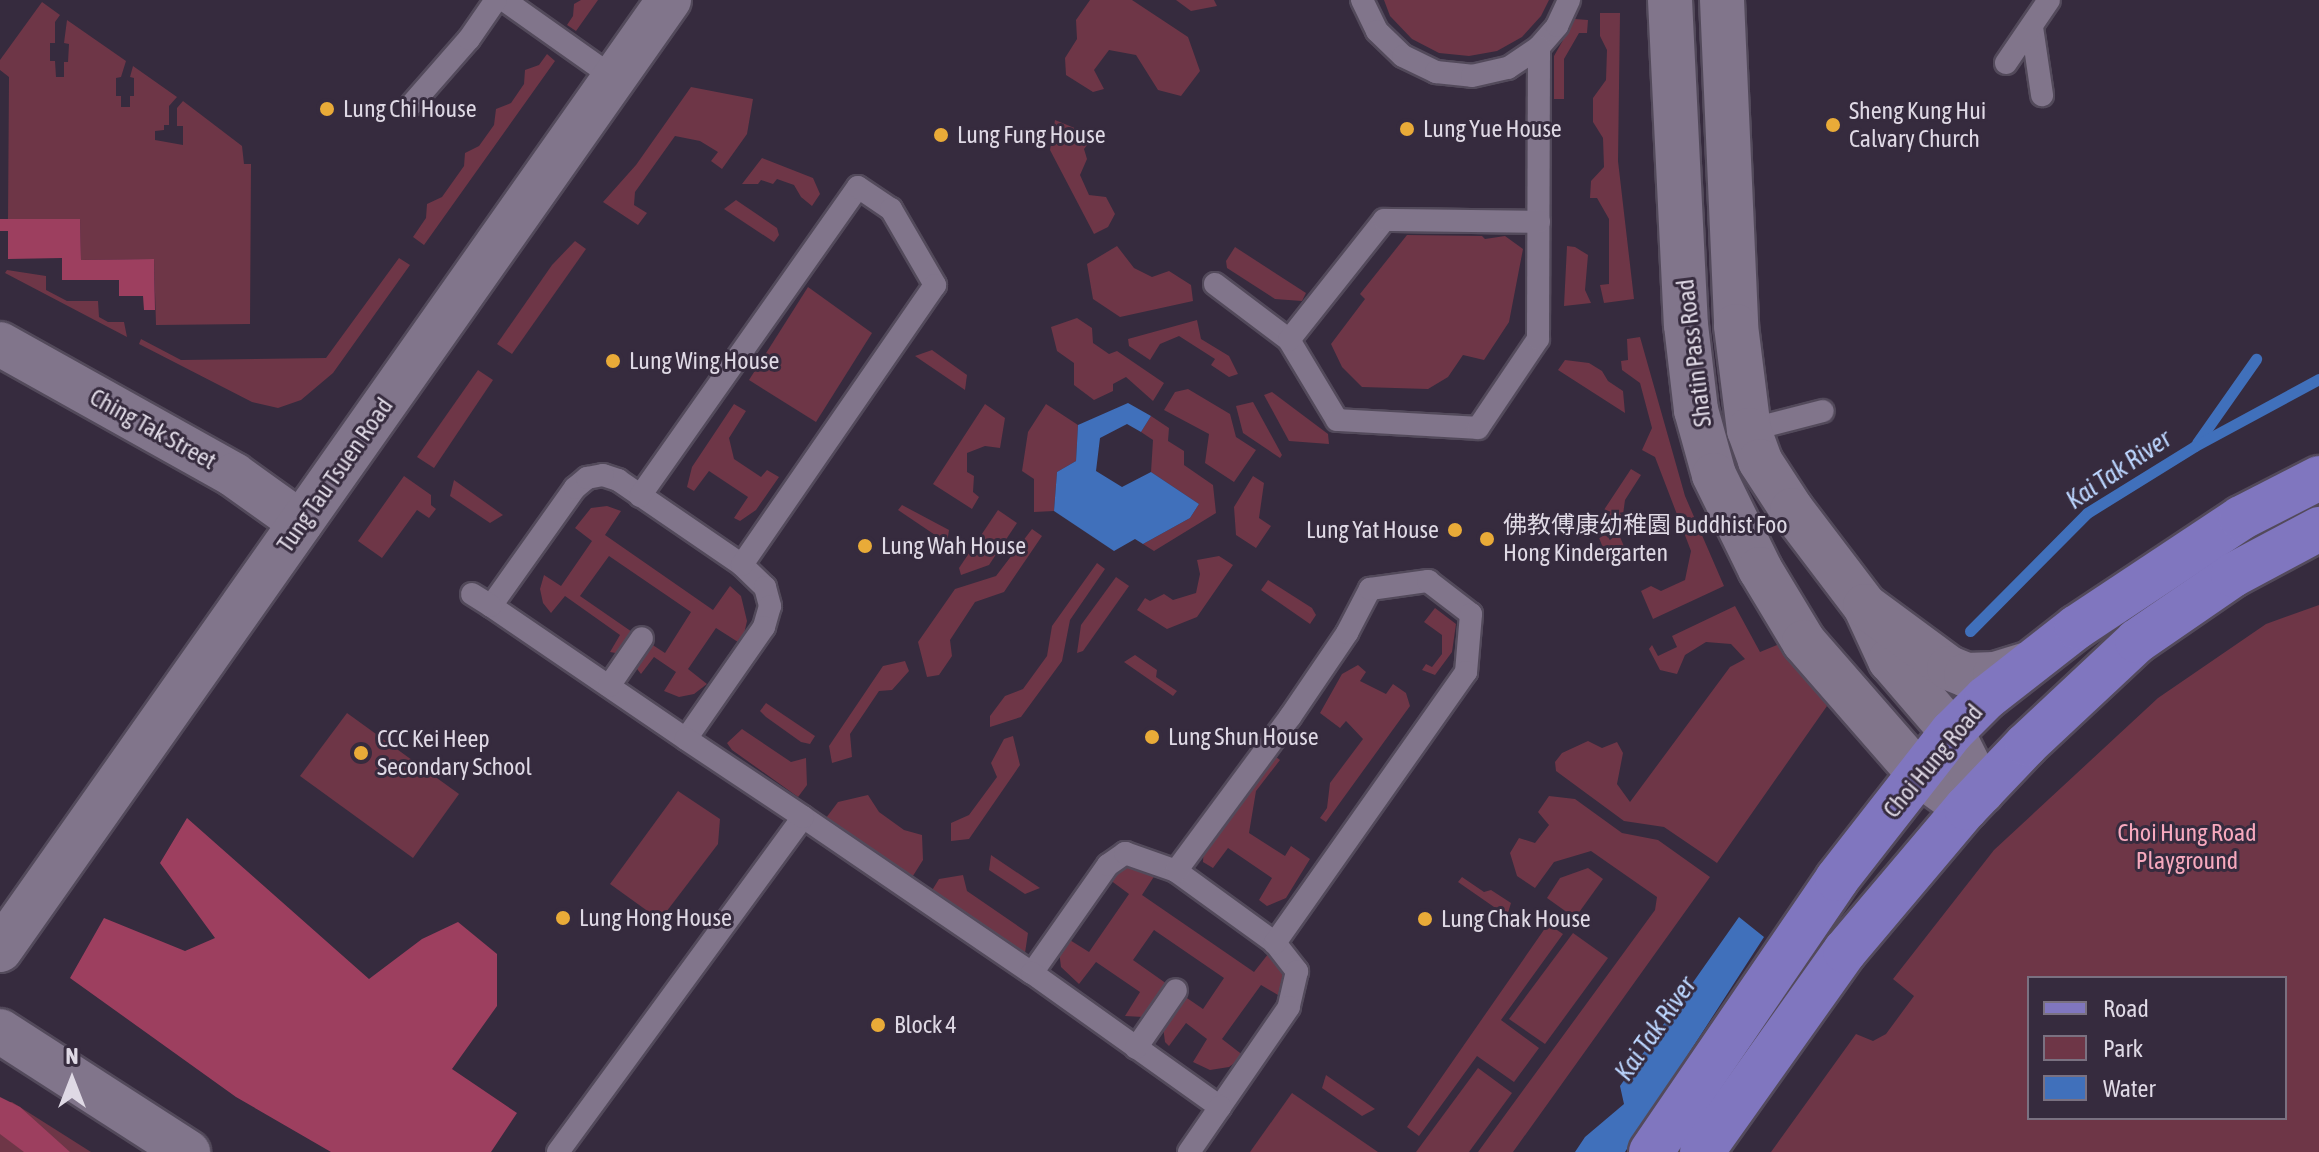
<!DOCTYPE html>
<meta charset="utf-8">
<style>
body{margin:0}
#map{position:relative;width:2319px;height:1152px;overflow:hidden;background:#362b3e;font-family:"Asap Condensed","Noto Sans TC",sans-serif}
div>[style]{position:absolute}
.green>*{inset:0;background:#6e3647}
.forest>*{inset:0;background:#9d3f5f}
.water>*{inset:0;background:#4070bb}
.stream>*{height:11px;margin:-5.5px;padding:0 5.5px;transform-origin:5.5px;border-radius:5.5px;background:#4070bb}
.roads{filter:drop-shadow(2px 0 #534a5b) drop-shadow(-2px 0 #534a5b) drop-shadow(0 2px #534a5b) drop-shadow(0 -2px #534a5b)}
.service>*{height:22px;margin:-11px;padding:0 11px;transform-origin:11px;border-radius:11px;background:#81758b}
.tertiary>*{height:44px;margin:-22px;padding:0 22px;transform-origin:22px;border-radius:22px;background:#81758b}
.secondary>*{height:44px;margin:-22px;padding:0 22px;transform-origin:22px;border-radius:22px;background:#81758b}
.primary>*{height:44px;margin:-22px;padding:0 22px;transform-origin:22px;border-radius:22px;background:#8076bf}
.dots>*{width:22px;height:22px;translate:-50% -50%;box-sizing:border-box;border:4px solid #362b3e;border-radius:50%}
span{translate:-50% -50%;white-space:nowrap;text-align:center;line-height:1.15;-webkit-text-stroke:6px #362b3e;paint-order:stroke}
.poi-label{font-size:24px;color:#dfd9e5}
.left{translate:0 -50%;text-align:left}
.right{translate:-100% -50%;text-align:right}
.street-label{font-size:24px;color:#dfd9e5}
.park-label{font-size:24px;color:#f7a9be}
.water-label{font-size:26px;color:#bbd5fe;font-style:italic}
.legend{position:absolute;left:2027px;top:976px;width:260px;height:144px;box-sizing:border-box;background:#362b3e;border:2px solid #7a7181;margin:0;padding:10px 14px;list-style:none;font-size:24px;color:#dfd9e5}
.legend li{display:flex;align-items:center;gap:16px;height:40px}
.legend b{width:40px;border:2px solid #7a7181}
.north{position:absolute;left:32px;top:1040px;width:80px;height:80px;-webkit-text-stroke:6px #362b3e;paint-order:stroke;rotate:0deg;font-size:22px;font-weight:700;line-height:32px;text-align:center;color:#dfd9e5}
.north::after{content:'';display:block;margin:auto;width:28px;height:36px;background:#dfd9e5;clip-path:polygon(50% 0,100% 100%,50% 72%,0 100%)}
</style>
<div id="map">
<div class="green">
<i style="clip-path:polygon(581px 0,598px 0,576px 31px,567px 25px,573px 16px,574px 4px)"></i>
<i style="clip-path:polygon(1090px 0,1132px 0,1188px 37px,1200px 71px,1181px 96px,1158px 90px,1136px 55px,1109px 50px,1094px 70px,1104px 89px,1093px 92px,1066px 75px,1065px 58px,1077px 39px,1076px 20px)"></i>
<i style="clip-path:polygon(1176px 0,1214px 0,1217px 6px,1191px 11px)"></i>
<i style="clip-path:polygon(1384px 0,1549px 0,1541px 16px,1522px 37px,1497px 51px,1469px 56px,1439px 53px,1412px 39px,1390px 16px)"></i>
<i style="clip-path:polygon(42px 2px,60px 15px,55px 22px,55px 43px,50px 43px,50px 61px,55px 61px,56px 77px,64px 77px,64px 62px,68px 62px,69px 44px,64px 43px,67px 20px,126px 61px,121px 77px,116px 78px,116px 96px,121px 96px,121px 107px,130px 107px,130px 96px,134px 96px,134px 78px,130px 77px,133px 66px,177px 97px,169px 106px,169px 125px,164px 125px,164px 130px,155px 131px,155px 140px,183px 145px,183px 126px,177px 126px,177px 108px,183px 101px,242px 146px,244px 164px,251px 164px,250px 324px,156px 325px,154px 259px,81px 260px,80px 219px,8px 220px,9px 77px,0 70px,0 60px)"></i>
<i style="clip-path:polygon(1600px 13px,1620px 13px,1618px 161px,1634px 299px,1604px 303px,1600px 285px,1609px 284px,1609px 219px,1597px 198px,1590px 198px,1591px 181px,1604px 167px,1603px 138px,1593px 122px,1593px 98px,1606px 80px,1607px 50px,1600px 36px)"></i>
<i style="clip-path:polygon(1575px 19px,1588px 20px,1587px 33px,1579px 33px,1564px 59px,1564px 99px,1554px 99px,1554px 56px)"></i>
<i style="clip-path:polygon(547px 54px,555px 61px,424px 245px,413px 237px,426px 218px,427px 204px,442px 197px,464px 166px,465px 153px,479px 146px,494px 125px,496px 109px,511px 103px,524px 84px,525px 70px,539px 65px)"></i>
<i style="clip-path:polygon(691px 87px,753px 99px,747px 134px,722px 169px,711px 161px,718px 152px,700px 141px,675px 136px,635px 192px,634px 205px,647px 213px,638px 225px,603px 202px,636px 165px)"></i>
<i style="clip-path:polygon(1055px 120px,1094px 136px,1084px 149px,1087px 159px,1080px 175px,1089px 195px,1106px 197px,1115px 214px,1108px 227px,1094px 234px,1050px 150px)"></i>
<i style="clip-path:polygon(762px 158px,813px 178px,820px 194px,812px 206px,801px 197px,794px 185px,777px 179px,773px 184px,761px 180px,758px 184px,742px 184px)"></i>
<i style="clip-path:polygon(736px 200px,777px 228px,779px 235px,774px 242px,724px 209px)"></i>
<i style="clip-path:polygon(1407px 235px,1482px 236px,1485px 239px,1505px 236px,1523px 249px,1509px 322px,1484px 360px,1463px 355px,1448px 377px,1428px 389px,1362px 387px,1342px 367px,1331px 344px,1365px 299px,1360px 294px)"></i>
<i style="clip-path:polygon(575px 241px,586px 249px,512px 354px,497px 344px,552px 265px)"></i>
<i style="clip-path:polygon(1117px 246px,1134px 268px,1152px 277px,1169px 271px,1191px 285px,1193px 301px,1120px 317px,1093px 299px,1087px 264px)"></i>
<i style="clip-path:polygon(1567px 246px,1575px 247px,1588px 255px,1585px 290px,1591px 303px,1564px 306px)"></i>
<i style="clip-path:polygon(1235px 247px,1306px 293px,1302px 301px,1275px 299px,1227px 268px,1226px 261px)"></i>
<i style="clip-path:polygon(399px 258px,410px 265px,333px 373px,301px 400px,278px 408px,252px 402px,139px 344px,141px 339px,181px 360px,326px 358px)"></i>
<i style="clip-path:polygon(7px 270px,46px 276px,46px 290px,67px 301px,98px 301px,99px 317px,108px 322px,124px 322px,127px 337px,5px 273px)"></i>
<i style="clip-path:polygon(808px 287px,872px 333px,816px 422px,749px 380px)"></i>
<i style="clip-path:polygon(1077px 318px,1092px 328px,1093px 343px,1109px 354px,1117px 351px,1164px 383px,1153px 401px,1126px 377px,1113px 384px,1113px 391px,1094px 400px,1074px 385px,1074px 363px,1057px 351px,1051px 327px)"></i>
<i style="clip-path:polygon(1197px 320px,1201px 339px,1229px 356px,1238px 374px,1229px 377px,1211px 365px,1215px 359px,1179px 336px,1160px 344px,1150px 360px,1129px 346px,1128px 339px)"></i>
<i style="clip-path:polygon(1640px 337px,1685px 496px,1724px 586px,1653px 619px,1641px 591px,1651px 586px,1661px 591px,1685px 580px,1691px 551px,1655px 457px,1642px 450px,1652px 428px,1640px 383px,1622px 370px,1621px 361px,1628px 360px,1627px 339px)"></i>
<i style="clip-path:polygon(932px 350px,967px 375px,965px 390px,915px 356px)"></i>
<i style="clip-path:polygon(1565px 360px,1589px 363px,1602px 371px,1608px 381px,1623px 391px,1625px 413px,1558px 370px)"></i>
<i style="clip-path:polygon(478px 370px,493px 380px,434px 468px,417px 457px)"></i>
<i style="clip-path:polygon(1188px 389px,1230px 414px,1236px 437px,1256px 450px,1234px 482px,1205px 463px,1209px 434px,1164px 410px,1175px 392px)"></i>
<i style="clip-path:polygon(1272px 392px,1328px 434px,1329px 444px,1289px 441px,1264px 395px)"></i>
<i style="clip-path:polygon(1253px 402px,1282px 455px,1280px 458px,1243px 433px,1236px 406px)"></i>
<i style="clip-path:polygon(734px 404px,746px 411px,729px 438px,734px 459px,761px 477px,767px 470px,779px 477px,756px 510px,740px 521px,734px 518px,748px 497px,709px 471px,694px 491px,687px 487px,692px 467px)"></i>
<i style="clip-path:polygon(985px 404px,1005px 418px,1000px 448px,985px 446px,967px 453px,967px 472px,974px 476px,973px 492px,979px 497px,972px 509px,933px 484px)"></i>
<i style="clip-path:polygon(1046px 404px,1078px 425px,1076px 461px,1057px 472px,1054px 511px,1034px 512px,1034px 479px,1022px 471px,1028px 432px)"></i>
<i style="clip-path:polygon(1151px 416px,1169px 428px,1168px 441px,1184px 451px,1184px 465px,1213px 485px,1216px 513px,1154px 551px,1143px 544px,1190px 518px,1199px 504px,1151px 472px,1153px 440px,1141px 432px)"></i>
<i style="clip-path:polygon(1631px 469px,1641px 475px,1625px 500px,1620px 537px,1626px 551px,1607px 558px,1594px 525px)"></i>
<i style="clip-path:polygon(404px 476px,431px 495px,431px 505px,436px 509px,429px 518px,417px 510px,382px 558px,358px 541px)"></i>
<i style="clip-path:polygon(1253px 476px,1264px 483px,1259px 518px,1271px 526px,1256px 548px,1236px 535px,1234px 507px)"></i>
<i style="clip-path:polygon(454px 480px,503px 515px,490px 523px,450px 496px)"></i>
<i style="clip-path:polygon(902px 505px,949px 530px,947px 543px,898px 510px)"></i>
<i style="clip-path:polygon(607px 506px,621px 511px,605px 535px,713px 610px,730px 586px,741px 596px,747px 621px,744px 634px,738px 642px,716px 628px,688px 669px,707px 684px,694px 694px,679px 697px,664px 691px,676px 672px,654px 657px,641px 674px,634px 665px,648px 642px,665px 653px,691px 612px,609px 556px,580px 596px,635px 634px,621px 654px,610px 652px,620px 635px,565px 596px,551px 613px,543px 603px,540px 589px,544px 575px,561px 586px,592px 541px,575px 528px,591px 508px)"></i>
<i style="clip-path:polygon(998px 510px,1017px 523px,989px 565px,961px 575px,959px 568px)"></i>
<i style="clip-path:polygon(1032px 529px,1042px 536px,1004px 592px,975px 602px,950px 640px,952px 656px,939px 675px,927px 677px,918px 642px,955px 589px,996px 576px)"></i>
<i style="clip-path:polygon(1219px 556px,1233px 565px,1197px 617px,1167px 629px,1137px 610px,1145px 598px,1150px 601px,1164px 594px,1173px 600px,1196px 593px,1200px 574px,1197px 560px)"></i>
<i style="clip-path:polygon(1097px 563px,1105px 569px,1070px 620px,1062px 661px,1021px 717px,990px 727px,990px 716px,1005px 696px,1023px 689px,1047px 656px,1052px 626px)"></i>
<i style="clip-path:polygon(1116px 577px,1129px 586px,1083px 651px,1077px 653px,1081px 625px)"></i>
<i style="clip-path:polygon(1268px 580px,1312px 608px,1316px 615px,1310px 624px,1261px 590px)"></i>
<i style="clip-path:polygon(evenodd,2319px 605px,2319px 1152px,1771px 1152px,1856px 1034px,1873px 1041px,1886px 1034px,1914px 996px,1893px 979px,1994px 850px,2158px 698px,2266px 624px,2319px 605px,2029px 978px,2285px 978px,2285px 1118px,2029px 1118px,2029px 978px)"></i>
<i style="clip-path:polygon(1735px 606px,1760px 652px,1789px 640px,1827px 706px,1717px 863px,1664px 827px,1624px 821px,1556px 771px,1555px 762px,1562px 753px,1588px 741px,1602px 748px,1617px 742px,1623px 753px,1617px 784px,1630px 802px,1730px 667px,1745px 659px,1731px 644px,1706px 642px,1685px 655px,1677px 674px,1660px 670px,1649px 649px,1652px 645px,1658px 656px,1677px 647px,1672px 636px)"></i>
<i style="clip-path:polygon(1435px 608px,1456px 624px,1452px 652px,1435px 675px,1422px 670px,1426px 664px,1432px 667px,1442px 654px,1442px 635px,1424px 622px)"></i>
<i style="clip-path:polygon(1135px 655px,1157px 670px,1156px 677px,1177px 691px,1173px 696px,1124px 662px)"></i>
<i style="clip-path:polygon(905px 661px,909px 671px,892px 690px,879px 691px,850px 734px,852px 757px,832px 763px,829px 746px,883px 666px)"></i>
<i style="clip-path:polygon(1358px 665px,1366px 672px,1360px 681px,1386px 694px,1393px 684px,1406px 693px,1410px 706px,1326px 822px,1320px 818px,1327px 808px,1330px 783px,1363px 739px,1346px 721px,1340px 728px,1320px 713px,1342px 674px)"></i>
<i style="clip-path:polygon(766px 703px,815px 736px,810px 744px,801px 742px,766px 717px,760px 711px)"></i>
<i style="clip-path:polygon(347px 713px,459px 794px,413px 858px,300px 776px)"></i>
<i style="clip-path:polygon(742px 729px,791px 762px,806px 758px,807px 785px,798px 797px,732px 750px,727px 743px)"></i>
<i style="clip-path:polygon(1013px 736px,1020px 765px,969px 839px,951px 841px,951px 823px,969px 815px,997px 777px,991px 763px,1004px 739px)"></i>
<i style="clip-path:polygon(1268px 751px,1280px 760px,1256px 791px,1249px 833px,1285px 856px,1291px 846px,1310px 859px,1286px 898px,1267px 906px,1259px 900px,1272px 878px,1228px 848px,1213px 868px,1203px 862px,1204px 842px)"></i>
<i style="clip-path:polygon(678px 791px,720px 819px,718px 844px,660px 920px,610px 884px)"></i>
<i style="clip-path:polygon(868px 795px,879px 812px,904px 830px,922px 835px,923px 860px,911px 879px,826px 818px,838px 802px)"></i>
<i style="clip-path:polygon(1549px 796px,1575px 799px,1622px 833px,1658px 840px,1710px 877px,1513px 1152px,1478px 1152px,1655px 910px,1657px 897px,1591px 851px,1554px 862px,1535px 888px,1517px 876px,1510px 853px,1519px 838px,1535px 843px,1549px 825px,1538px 812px)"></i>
<i style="clip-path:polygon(991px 855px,1040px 888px,1025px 894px,989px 870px)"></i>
<i style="clip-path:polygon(1132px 864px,1157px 872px,1142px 895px,1254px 972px,1272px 949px,1287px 967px,1283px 998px,1261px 985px,1222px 1039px,1244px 1056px,1229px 1067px,1210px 1070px,1193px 1062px,1207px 1039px,1186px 1023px,1169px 1046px,1165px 1042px,1163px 1027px,1184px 996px,1203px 1009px,1224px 978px,1154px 930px,1133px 960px,1167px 984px,1143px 1017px,1125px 1016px,1140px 992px,1096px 962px,1079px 984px,1061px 967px,1059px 951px,1065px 937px,1089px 952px,1129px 894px,1106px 877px)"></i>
<i style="clip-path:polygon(1588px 868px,1603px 879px,1575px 918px,1547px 898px,1560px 878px)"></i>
<i style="clip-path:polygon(963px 875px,967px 891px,1028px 933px,1025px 953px,1019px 953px,931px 892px,939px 879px)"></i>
<i style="clip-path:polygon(1462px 877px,1484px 892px,1491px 890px,1511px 903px,1507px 916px,1458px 882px)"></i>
<i style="clip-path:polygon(1548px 924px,1563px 934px,1501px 1020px,1539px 1048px,1514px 1082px,1477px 1056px,1419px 1136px,1407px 1127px)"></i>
<i style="clip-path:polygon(1573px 933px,1608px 958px,1545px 1044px,1509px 1019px)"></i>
<i style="clip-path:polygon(1478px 1068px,1512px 1093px,1469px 1152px,1416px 1152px)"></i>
<i style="clip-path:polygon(1326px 1075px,1375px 1109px,1362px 1116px,1322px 1088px)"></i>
<i style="clip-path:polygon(1292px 1093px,1378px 1152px,1250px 1152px)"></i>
<i style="clip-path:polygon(12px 1102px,91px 1152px,0 1152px,0 1103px)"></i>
</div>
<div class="forest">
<i style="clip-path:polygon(0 219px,80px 219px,81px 260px,154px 259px,155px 310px,144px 310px,143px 296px,119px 296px,119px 280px,62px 280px,62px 258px,8px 259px,8px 231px,0 231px)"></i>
<i style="clip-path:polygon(187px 818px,369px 979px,422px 939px,458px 922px,497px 954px,497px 1006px,452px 1069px,517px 1113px,491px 1152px,331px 1152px,236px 1097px,70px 978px,104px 918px,185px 951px,215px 938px,160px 863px)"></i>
<i style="clip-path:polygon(0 1097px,20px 1107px,70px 1152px,24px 1152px,0 1134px)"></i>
</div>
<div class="water">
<i style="clip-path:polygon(1128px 403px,1151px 416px,1141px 432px,1127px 424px,1100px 438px,1096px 471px,1122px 487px,1151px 472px,1199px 504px,1190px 518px,1143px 544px,1135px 539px,1114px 551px,1054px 511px,1057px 472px,1076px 461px,1078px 425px)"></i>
<i style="clip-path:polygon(1739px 917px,1764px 937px,1625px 1152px,1575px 1152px,1585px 1137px,1624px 1104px,1620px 1086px)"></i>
</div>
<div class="stream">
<i style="left:2197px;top:443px;width:103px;rotate:-54.9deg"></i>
<i style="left:1970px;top:631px;width:166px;rotate:-45.2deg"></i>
<i style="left:2087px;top:513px;width:127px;rotate:-31.8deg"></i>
<i style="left:2195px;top:446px;width:141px;rotate:-28.4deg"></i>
</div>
<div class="roads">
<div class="service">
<i style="left:504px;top:0;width:135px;rotate:35.3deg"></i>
<i style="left:1362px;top:0;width:34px;rotate:64deg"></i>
<i style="left:1377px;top:31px;width:36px;rotate:44deg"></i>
<i style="left:1403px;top:56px;width:37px;rotate:26deg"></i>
<i style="left:1436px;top:72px;width:36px;rotate:6deg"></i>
<i style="left:1472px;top:76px;width:37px;rotate:-13deg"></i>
<i style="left:1508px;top:68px;width:37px;rotate:-34deg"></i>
<i style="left:1539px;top:47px;width:28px;rotate:-49deg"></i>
<i style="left:1557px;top:26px;width:29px;rotate:-65deg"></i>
<i style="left:2032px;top:27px;width:69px;rotate:81.6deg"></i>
<i style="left:2006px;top:63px;width:76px;rotate:-55.7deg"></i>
<i style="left:412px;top:104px;width:86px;rotate:-48.8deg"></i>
<i style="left:469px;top:39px;width:47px;rotate:-55.3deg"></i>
<i style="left:1215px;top:284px;width:93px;rotate:37.1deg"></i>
<i style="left:1289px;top:340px;width:93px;rotate:59deg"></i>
<i style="left:1337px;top:420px;width:141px;rotate:3.2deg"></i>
<i style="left:1478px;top:428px;width:107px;rotate:-56deg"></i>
<i style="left:1538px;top:339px;width:292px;rotate:-89.8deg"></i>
<i style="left:1289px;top:340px;width:153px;rotate:-51.6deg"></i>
<i style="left:1384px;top:220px;width:155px;rotate:0.7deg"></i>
<i style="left:1749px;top:430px;width:76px;rotate:-14.4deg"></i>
<i style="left:603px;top:475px;width:16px;rotate:18deg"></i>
<i style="left:618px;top:480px;width:150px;rotate:34.4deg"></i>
<i style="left:742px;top:565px;width:32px;rotate:44deg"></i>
<i style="left:765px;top:587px;width:20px;rotate:75deg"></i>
<i style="left:770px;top:606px;width:22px;rotate:106deg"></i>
<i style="left:764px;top:627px;width:136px;rotate:124.9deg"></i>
<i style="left:686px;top:739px;width:236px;rotate:-145.7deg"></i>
<i style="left:491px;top:606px;width:145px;rotate:-54.6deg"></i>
<i style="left:575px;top:488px;width:16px;rotate:-40deg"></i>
<i style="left:587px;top:478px;width:16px;rotate:-11deg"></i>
<i style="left:640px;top:496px;width:378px;rotate:-54.8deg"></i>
<i style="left:858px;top:187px;width:40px;rotate:34deg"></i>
<i style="left:891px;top:209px;width:88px;rotate:59.9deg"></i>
<i style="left:935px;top:285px;width:340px;rotate:124.6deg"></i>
<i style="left:472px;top:594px;width:22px;rotate:32deg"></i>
<i style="left:609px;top:686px;width:58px;rotate:-55.5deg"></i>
<i style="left:803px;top:817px;width:277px;rotate:34.3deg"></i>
<i style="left:1032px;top:973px;width:132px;rotate:-54.9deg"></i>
<i style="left:1108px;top:865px;width:21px;rotate:-35deg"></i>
<i style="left:1125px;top:853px;width:54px;rotate:19.4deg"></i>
<i style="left:1176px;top:871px;width:122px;rotate:36deg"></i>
<i style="left:1275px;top:943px;width:36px;rotate:52deg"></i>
<i style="left:1297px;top:971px;width:37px;rotate:103deg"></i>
<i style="left:1289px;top:1007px;width:121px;rotate:124.6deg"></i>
<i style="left:1220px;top:1107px;width:231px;rotate:-144.5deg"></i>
<i style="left:1176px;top:871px;width:192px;rotate:-53.5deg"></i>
<i style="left:1290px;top:717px;width:102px;rotate:-55.8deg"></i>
<i style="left:1347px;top:633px;width:50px;rotate:-62.4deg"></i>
<i style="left:1370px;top:589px;width:59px;rotate:-7.9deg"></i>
<i style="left:1428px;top:581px;width:54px;rotate:37.5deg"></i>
<i style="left:1471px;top:614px;width:58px;rotate:94.9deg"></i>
<i style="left:1466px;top:672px;width:332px;rotate:125.2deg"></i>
<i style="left:1136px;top:1048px;width:70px;rotate:-55.4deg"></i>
<i style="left:558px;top:1152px;width:415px;rotate:-53.8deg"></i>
<i style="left:803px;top:817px;width:141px;rotate:-146.3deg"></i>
<i style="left:1189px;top:1152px;width:55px;rotate:-55.4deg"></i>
</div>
<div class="tertiary">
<i style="left:0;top:344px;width:268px;rotate:29.2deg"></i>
<i style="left:234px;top:475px;width:82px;rotate:35.6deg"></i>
<i style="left:0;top:1031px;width:224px;rotate:32.8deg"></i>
</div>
<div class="secondary">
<i style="left:1670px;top:0;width:325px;rotate:87.2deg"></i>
<i style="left:1686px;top:325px;width:86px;rotate:83.3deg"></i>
<i style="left:1696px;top:410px;width:67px;rotate:74.5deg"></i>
<i style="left:1714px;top:475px;width:105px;rotate:63.9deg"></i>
<i style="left:1760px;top:569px;width:85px;rotate:58.9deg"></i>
<i style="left:1804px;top:642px;width:175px;rotate:48.9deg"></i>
<i style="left:1919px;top:774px;width:58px;rotate:35.9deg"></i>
<i style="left:1722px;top:0;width:326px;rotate:87.5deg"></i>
<i style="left:1736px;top:326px;width:105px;rotate:82.9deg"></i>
<i style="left:1749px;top:430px;width:33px;rotate:70deg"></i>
<i style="left:1760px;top:461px;width:59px;rotate:56.9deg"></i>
<i style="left:1792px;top:510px;width:121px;rotate:52.8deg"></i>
<i style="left:1865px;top:606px;width:60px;rotate:65.2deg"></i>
<i style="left:1890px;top:660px;width:95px;rotate:49.3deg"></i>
<i style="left:1952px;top:732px;width:67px;rotate:63.4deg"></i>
<i style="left:1865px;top:606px;width:104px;rotate:36.4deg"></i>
<i style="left:1949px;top:668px;width:18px;rotate:22deg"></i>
<i style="left:1966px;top:675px;width:29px;rotate:-2deg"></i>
<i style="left:1995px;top:674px;width:34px;rotate:-17deg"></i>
<i style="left:0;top:950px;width:1162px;rotate:-54.85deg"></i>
</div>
<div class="primary">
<i style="left:1651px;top:1152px;width:330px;rotate:-55.7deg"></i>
<i style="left:1837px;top:879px;width:187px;rotate:-52deg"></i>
<i style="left:1952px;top:732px;width:48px;rotate:-45deg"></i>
<i style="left:1986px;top:698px;width:115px;rotate:-38deg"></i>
<i style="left:2077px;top:627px;width:197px;rotate:-33.6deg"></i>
<i style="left:2241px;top:518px;width:88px;rotate:-27.1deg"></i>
<i style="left:1702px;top:1152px;width:247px;rotate:-54.6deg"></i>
<i style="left:1845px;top:951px;width:187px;rotate:-49.8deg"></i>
<i style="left:1966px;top:808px;width:88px;rotate:-46.4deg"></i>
<i style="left:2027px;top:744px;width:151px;rotate:-43.1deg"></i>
<i style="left:2137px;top:641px;width:116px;rotate:-34.5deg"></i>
<i style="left:2233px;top:575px;width:98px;rotate:-28.1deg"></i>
</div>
</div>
<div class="dots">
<i style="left:327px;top:109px;background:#e9ab38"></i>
<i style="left:1833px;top:125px;background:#e9ab38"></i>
<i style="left:1407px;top:129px;background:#e9ab38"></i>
<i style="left:941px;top:135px;background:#e9ab38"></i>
<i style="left:613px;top:361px;background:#e9ab38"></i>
<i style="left:1455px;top:530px;background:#e9ab38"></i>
<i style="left:1487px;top:539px;background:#e9ab38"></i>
<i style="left:865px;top:546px;background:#e9ab38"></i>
<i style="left:1152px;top:737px;background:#e9ab38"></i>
<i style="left:361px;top:753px;background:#e9ab38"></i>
<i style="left:563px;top:918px;background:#e9ab38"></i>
<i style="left:1425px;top:919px;background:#e9ab38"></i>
<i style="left:878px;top:1025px;background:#e9ab38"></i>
</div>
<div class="poi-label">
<span class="left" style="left:343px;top:109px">Lung Chi House</span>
<span class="left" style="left:1849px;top:125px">Sheng Kung Hui<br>Calvary Church</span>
<span class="left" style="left:1423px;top:129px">Lung Yue House</span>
<span class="left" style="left:957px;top:135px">Lung Fung House</span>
<span class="left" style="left:629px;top:361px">Lung Wing House</span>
<span class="left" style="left:1503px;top:539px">佛教傅康幼稚園 Buddhist Foo<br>Hong Kindergarten</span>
<span class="right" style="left:1439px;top:530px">Lung Yat House</span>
<span class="left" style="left:881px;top:546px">Lung Wah House</span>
<span class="left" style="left:1168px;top:737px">Lung Shun House</span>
<span class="left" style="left:377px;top:753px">CCC Kei Heep<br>Secondary School</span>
<span class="left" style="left:579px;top:918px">Lung Hong House</span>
<span class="left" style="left:1441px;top:919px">Lung Chak House</span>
<span class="left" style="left:894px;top:1025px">Block 4</span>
</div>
<div class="street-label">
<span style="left:1694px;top:353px;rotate:-97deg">Shatin Pass Road</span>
<span style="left:153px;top:429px;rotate:29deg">Ching Tak Street</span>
<span style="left:335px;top:475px;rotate:-55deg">Tung Tau Tsuen Road</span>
<span style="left:1933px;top:761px;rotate:-50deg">Choi Hung Road</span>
</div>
<div class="park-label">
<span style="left:2187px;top:847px">Choi Hung Road<br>Playground</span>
</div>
<div class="water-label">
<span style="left:2119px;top:470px;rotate:-34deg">Kai Tak River</span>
<span style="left:1656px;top:1029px;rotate:-55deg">Kai Tak River</span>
</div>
<ul class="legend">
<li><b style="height:10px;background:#8076bf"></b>Road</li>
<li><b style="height:22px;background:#6e3647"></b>Park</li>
<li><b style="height:22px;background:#4070bb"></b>Water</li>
</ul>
<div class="north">N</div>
</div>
